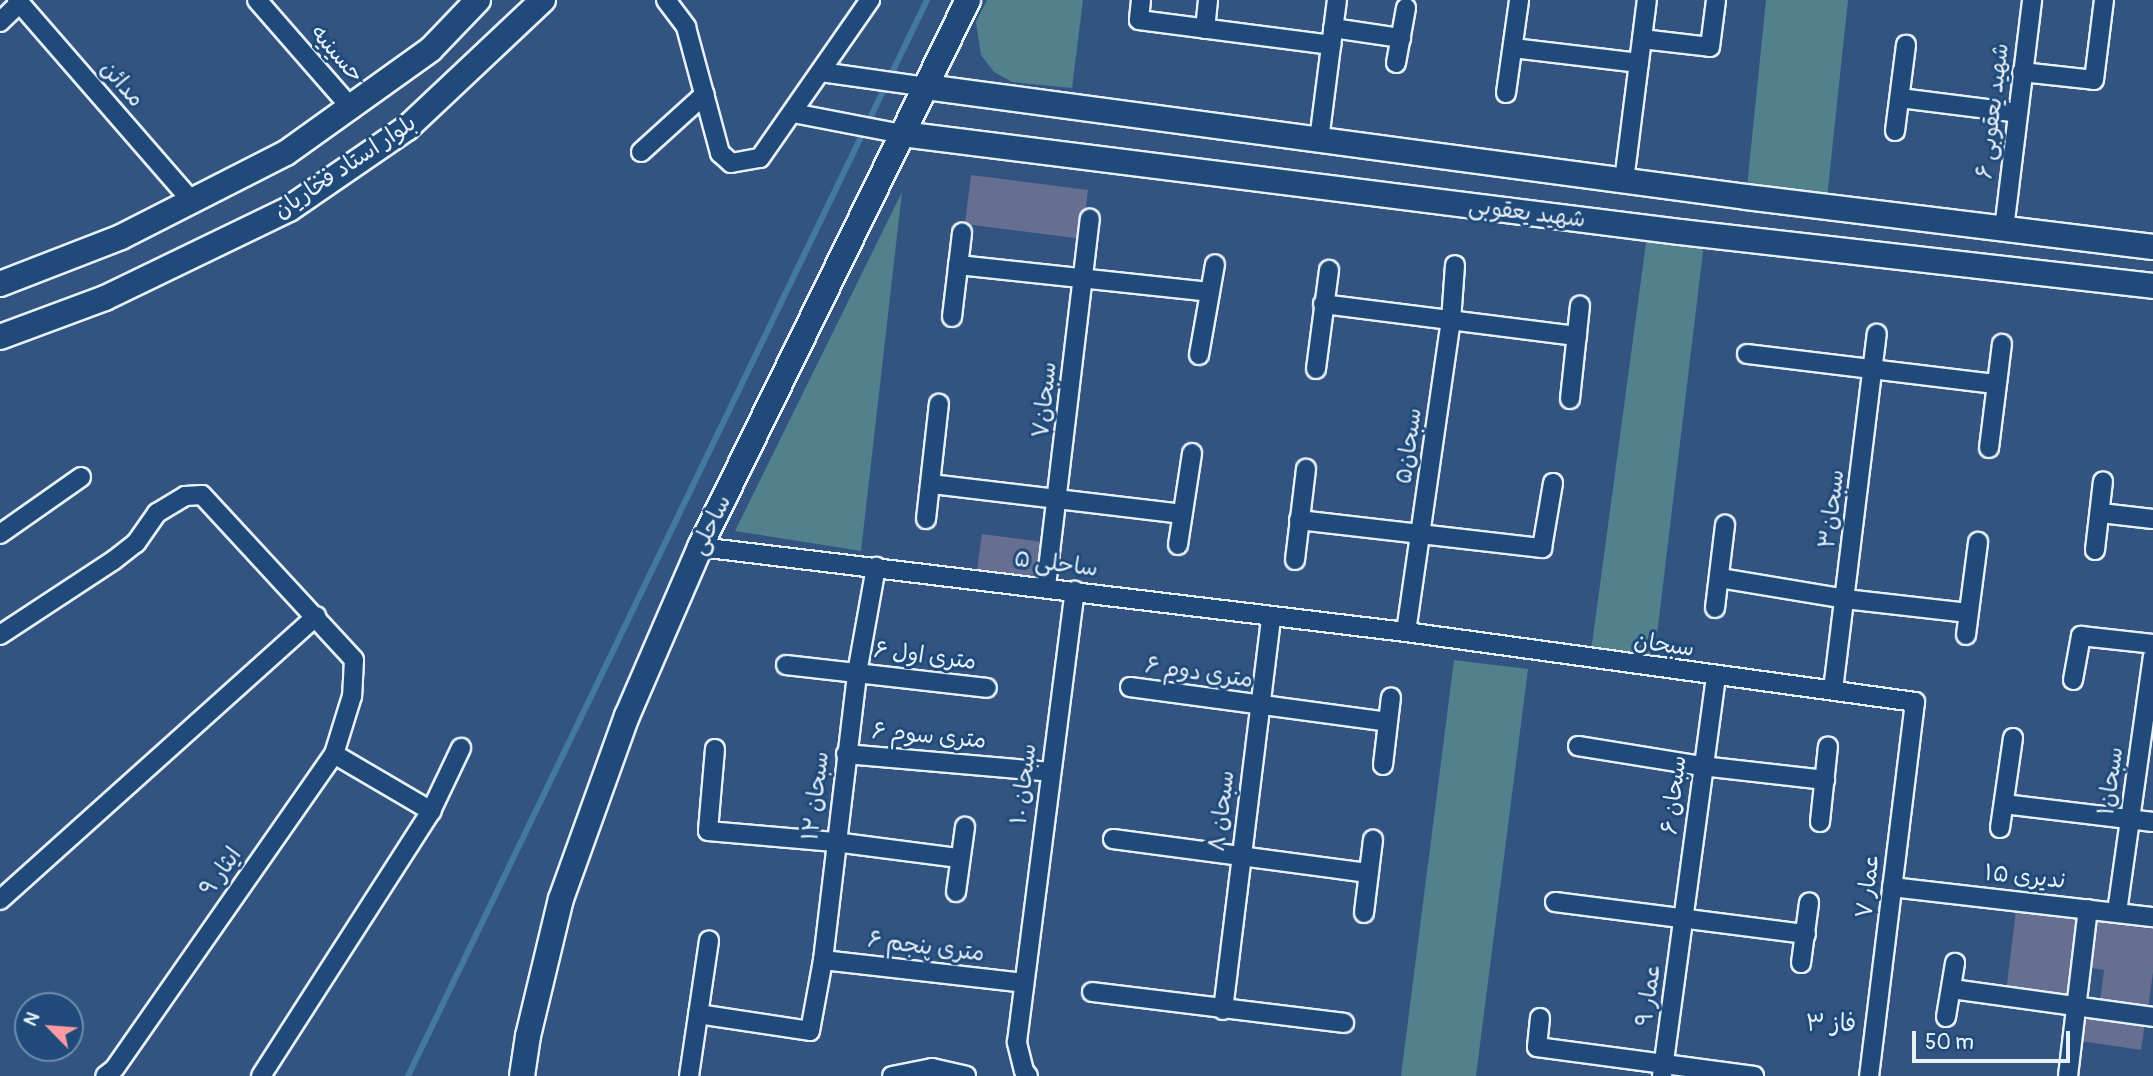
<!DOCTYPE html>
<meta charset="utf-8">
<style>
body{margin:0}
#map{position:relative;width:2153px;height:1076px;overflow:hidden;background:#335481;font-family:Pangolin,"Playpen Sans Arabic",sans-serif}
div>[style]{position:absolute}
.green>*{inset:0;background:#50818d}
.stream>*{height:6px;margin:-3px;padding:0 3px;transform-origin:3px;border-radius:3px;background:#4378a0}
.building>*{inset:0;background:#666e92}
.roads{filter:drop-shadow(2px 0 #e8f1f8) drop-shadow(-2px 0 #e8f1f8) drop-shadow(0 2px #e8f1f8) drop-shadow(0 -2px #e8f1f8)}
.street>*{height:18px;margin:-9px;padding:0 9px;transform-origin:9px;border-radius:9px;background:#1f4a7a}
.secondary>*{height:24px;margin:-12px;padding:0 12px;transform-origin:12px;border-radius:12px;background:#1f4a7a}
span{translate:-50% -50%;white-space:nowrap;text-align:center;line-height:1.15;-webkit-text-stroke:6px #1f4a7a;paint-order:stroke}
.street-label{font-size:23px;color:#e8f1f8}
.neighbourhood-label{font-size:24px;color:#e8f1f8}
.north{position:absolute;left:14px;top:992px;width:70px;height:70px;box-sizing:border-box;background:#1f4a7a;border:2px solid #6f8dac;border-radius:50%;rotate:295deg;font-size:19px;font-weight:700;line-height:28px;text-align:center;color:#e8f1f8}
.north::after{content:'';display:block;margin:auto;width:24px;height:32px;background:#ff9aa2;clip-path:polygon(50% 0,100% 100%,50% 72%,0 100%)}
.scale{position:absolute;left:1912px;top:1031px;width:158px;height:32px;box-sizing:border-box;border:4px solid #e8f1f8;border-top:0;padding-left:9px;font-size:21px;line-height:24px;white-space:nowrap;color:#e8f1f8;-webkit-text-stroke:5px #1f4a7a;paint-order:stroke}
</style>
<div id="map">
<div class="green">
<i style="clip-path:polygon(987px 0,1083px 0,1072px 88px,1012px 82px,994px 72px,981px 55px,976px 22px)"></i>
<i style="clip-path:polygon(1766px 0,1848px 0,1826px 207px,1746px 197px)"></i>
<i style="clip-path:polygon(902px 192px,861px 551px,735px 531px)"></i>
<i style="clip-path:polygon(1648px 228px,1705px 235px,1653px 668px,1590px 659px)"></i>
<i style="clip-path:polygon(1454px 660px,1528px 669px,1476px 1076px,1401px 1076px)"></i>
</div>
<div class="stream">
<i style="left:408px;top:1076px;width:1195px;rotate:-64.25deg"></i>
</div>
<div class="building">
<i style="clip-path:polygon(971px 175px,1088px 190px,1082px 239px,965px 224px)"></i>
<i style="clip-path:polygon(982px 534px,1043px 542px,1038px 578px,977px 570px)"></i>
<i style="clip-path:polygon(2016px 911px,2080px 918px,2071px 999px,2006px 992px)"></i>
<i style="clip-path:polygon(2097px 922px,2153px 929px,2153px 972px,2148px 1010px,2100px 1003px,2104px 970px,2091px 968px)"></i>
<i style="clip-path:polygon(2085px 1014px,2145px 1023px,2141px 1050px,2081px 1041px)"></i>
</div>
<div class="roads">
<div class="street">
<i style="left:17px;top:0;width:265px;rotate:49deg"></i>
<i style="left:257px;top:0;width:145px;rotate:48.9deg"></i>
<i style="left:666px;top:0;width:34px;rotate:53deg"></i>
<i style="left:686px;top:27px;width:131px;rotate:74.9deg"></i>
<i style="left:720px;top:153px;width:15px;rotate:42deg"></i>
<i style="left:731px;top:163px;width:29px;rotate:-10deg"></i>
<i style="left:760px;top:158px;width:193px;rotate:-55.2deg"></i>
<i style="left:1141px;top:0;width:20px;rotate:96deg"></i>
<i style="left:1139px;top:20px;width:194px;rotate:7.4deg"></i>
<i style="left:0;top:22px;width:28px;rotate:-44deg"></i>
<i style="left:1333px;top:28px;width:69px;rotate:8.4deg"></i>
<i style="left:1205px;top:29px;width:29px;rotate:-84deg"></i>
<i style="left:1642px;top:39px;width:68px;rotate:6.7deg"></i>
<i style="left:1710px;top:47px;width:47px;rotate:-82.7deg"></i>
<i style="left:1513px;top:48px;width:127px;rotate:6.8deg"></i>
<i style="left:1396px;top:63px;width:56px;rotate:-79.7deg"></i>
<i style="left:821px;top:72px;width:106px;rotate:8.1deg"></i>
<i style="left:2022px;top:72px;width:72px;rotate:6.3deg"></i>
<i style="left:2094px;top:80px;width:81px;rotate:-82.9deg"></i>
<i style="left:1506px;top:93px;width:94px;rotate:-82deg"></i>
<i style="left:1900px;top:98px;width:119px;rotate:7.2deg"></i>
<i style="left:793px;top:113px;width:111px;rotate:10.9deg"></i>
<i style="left:1895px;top:131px;width:87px;rotate:-82.7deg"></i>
<i style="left:1319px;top:140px;width:141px;rotate:-82.7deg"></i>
<i style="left:641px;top:152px;width:86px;rotate:-42.2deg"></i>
<i style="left:1624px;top:181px;width:182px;rotate:-82.8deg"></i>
<i style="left:2004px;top:229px;width:231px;rotate:-83deg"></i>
<i style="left:958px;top:265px;width:253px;rotate:6.1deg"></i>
<i style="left:1323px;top:304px;width:256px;rotate:7.2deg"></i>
<i style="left:952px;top:317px;width:85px;rotate:-83.2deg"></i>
<i style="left:1747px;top:354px;width:251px;rotate:6.9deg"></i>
<i style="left:1199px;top:355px;width:92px;rotate:-80deg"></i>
<i style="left:1316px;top:369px;width:100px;rotate:-82.5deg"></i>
<i style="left:1570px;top:399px;width:94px;rotate:-83.9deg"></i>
<i style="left:1989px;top:448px;width:105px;rotate:-82.9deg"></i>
<i style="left:931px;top:484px;width:253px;rotate:6.8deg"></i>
<i style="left:2101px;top:513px;width:52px;rotate:6.6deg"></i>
<i style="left:926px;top:519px;width:116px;rotate:-83.6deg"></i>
<i style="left:1299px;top:520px;width:245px;rotate:6.6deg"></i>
<i style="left:1542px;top:548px;width:66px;rotate:-80.4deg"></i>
<i style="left:0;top:534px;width:99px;rotate:-35.1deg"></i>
<i style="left:1178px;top:545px;width:93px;rotate:-81.3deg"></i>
<i style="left:700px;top:547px;width:711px;rotate:6.87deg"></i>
<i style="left:1406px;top:632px;width:514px;rotate:7.83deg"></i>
<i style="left:1915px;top:702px;width:377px;rotate:97deg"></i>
<i style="left:2095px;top:550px;width:69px;rotate:-83.4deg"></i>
<i style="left:1295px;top:560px;width:92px;rotate:-83.1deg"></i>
<i style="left:1720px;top:578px;width:127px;rotate:9.5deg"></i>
<i style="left:1845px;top:599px;width:124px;rotate:6.5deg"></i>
<i style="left:1046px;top:586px;width:370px;rotate:-83.2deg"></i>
<i style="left:1715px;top:608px;width:84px;rotate:-83.1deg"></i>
<i style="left:1406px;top:632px;width:314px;rotate:-81.8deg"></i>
<i style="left:1451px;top:321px;width:56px;rotate:-85.9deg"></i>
<i style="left:0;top:635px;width:136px;rotate:-33.3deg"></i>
<i style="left:114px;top:560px;width:28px;rotate:-38deg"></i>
<i style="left:136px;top:543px;width:37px;rotate:-55deg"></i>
<i style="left:157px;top:513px;width:33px;rotate:-31deg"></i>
<i style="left:185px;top:496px;width:17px;rotate:-3deg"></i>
<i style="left:202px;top:495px;width:224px;rotate:47.3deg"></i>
<i style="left:354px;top:660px;width:36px;rotate:93deg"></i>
<i style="left:352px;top:696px;width:61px;rotate:107.2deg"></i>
<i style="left:334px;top:754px;width:384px;rotate:124.9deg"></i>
<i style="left:114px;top:1069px;width:11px;rotate:142deg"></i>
<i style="left:1966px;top:635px;width:94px;rotate:-82.6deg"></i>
<i style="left:786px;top:665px;width:202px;rotate:6.5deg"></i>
<i style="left:2073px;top:680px;width:45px;rotate:-79.7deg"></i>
<i style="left:2081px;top:636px;width:72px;rotate:6.3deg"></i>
<i style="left:1130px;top:687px;width:260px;rotate:7.7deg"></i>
<i style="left:1833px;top:690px;width:359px;rotate:-83deg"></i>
<i style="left:1578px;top:746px;width:126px;rotate:9.2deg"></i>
<i style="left:1702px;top:766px;width:124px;rotate:6.5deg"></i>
<i style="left:715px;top:749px;width:82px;rotate:94.9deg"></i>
<i style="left:708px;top:831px;width:127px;rotate:5deg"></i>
<i style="left:835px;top:842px;width:125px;rotate:7.4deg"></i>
<i style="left:334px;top:754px;width:113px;rotate:30.4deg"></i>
<i style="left:846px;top:754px;width:205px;rotate:5deg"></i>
<i style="left:1383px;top:765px;width:68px;rotate:-83.3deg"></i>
<i style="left:2004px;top:804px;width:150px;rotate:6.9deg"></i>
<i style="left:1820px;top:822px;width:76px;rotate:-84deg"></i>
<i style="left:2000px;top:828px;width:91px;rotate:-81.8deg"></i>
<i style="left:1113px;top:839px;width:257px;rotate:7.6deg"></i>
<i style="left:1892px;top:887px;width:263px;rotate:6.6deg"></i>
<i style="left:956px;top:892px;width:66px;rotate:-82.1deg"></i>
<i style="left:0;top:900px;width:425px;rotate:-41.9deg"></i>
<i style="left:1555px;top:902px;width:253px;rotate:7.3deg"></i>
<i style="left:2117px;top:912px;width:258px;rotate:-82deg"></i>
<i style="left:1364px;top:913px;width:74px;rotate:-83deg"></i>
<i style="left:823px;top:960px;width:202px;rotate:6.5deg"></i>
<i style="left:1801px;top:963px;width:61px;rotate:-82.4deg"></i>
<i style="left:1952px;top:989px;width:203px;rotate:7.9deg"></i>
<i style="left:1092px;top:992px;width:254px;rotate:7deg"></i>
<i style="left:1223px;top:1010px;width:395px;rotate:-83deg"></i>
<i style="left:698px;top:1014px;width:113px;rotate:8.6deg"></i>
<i style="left:810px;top:1031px;width:72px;rotate:-79.6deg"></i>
<i style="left:823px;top:960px;width:289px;rotate:-83.2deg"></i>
<i style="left:857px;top:673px;width:108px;rotate:-79.8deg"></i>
<i style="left:1946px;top:1017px;width:55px;rotate:-80.5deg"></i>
<i style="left:1540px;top:1018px;width:29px;rotate:96deg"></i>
<i style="left:1537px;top:1047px;width:219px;rotate:7.6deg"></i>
<i style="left:261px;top:1076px;width:315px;rotate:-57.3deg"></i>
<i style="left:431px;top:811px;width:70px;rotate:-64.5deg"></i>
<i style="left:689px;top:1076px;width:137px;rotate:-81.6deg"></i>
<i style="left:892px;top:1076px;width:41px;rotate:-11.3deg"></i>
<i style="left:932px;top:1068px;width:35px;rotate:13deg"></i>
<i style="left:1028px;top:1076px;width:6px;rotate:-129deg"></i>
<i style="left:1024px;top:1071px;width:30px;rotate:-104deg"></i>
<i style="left:1017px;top:1042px;width:455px;rotate:-82.7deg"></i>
<i style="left:1662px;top:1076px;width:403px;rotate:-82.3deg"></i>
<i style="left:2068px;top:1076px;width:168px;rotate:-83.2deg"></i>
</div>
<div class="secondary">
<i style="left:926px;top:87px;width:827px;rotate:7.64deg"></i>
<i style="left:1746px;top:197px;width:410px;rotate:7deg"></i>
<i style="left:902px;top:134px;width:784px;rotate:7.18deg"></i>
<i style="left:1680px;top:232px;width:476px;rotate:6.5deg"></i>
<i style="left:0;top:284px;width:130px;rotate:-21.2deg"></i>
<i style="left:121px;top:237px;width:185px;rotate:-27deg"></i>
<i style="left:286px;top:153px;width:178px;rotate:-35.6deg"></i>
<i style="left:431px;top:49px;width:68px;rotate:-46.2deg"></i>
<i style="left:0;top:337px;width:112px;rotate:-20.4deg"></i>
<i style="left:105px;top:298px;width:204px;rotate:-25.8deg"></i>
<i style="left:289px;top:209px;width:143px;rotate:-34.5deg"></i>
<i style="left:407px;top:128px;width:187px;rotate:-43.3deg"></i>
<i style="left:522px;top:1076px;width:40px;rotate:-81.5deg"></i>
<i style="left:528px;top:1036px;width:141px;rotate:-76.5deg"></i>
<i style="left:561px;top:899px;width:195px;rotate:-70.2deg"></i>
<i style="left:627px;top:716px;width:184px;rotate:-66.6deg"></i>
<i style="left:700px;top:547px;width:609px;rotate:-63.9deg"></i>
</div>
</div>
<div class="street-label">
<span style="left:337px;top:54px;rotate:49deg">حسینیه</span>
<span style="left:122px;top:84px;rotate:49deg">مدائن</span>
<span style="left:1993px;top:111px;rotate:-83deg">شهید یعقوبی ۶</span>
<span style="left:345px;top:167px;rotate:-34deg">بلوار استاد فخاریان</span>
<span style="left:1527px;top:213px;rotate:7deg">شهید یعقوبی</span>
<span style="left:1045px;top:400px;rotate:-84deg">سبحان۷</span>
<span style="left:1409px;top:446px;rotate:-82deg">سبحان۵</span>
<span style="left:1832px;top:509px;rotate:-83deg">سبحان۳</span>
<span style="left:711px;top:525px;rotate:-64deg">ساحلی</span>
<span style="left:1056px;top:564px;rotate:7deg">ساحلی ۵</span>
<span style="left:1664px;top:645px;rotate:8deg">سبحان</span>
<span style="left:925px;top:656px;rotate:7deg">۶ متری اول</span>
<span style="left:1199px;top:673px;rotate:8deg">۶ متری دوم</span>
<span style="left:929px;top:736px;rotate:5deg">۶ متری سوم</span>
<span style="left:2111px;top:781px;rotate:-82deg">سبحان۱</span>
<span style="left:1024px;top:784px;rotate:-83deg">سبحان ۱۰</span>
<span style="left:1674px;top:795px;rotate:-83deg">سبحان ۶</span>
<span style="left:816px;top:796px;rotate:-83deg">سبحان ۱۲</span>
<span style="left:1222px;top:811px;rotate:-83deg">سبحان ۸</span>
<span style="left:221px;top:872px;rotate:-55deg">ایثار ۹</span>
<span style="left:2025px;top:877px;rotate:6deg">ندیری ۱۵</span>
<span style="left:1868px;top:886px;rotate:-83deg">عمار ۷</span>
<span style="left:926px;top:947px;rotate:7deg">۶ متری پنجم</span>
<span style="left:1649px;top:995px;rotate:-82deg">عمار ۹</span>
</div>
<div class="neighbourhood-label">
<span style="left:1831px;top:1024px">فاز ۳</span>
</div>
<div class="north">N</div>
<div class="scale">50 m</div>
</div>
